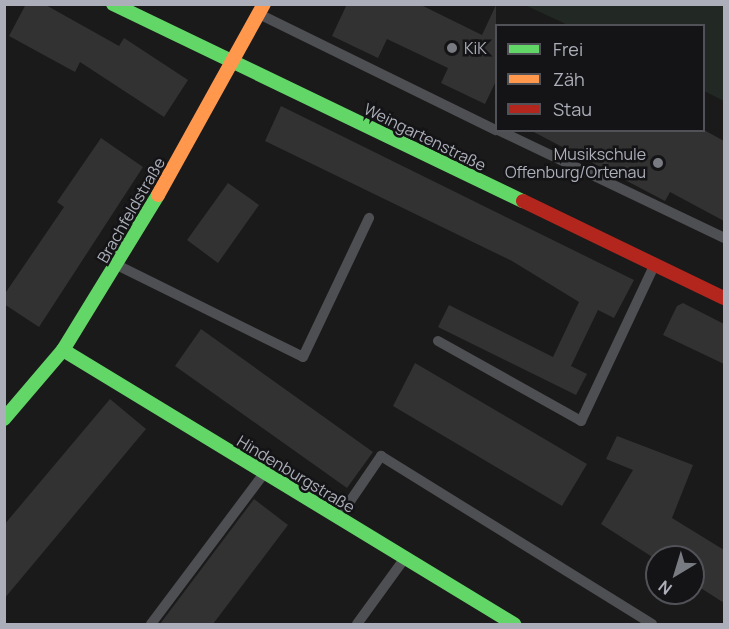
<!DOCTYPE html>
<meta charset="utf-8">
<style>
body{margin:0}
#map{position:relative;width:729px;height:629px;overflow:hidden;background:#1a1a1a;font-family:Manrope,sans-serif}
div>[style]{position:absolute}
.green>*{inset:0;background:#222924}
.building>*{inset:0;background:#323232}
.lane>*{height:10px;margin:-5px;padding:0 5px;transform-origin:5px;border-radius:5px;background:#4e4f53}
.fast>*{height:14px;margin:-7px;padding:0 7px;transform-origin:7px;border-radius:7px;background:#63d668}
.slow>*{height:14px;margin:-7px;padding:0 7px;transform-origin:7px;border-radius:7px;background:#ff974d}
.jam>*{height:14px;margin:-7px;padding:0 7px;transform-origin:7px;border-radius:7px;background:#b3261e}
.dots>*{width:16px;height:16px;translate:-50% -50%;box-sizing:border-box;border:3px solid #141416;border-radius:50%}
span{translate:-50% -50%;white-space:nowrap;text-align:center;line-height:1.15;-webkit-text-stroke:5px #141416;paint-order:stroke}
.poi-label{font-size:16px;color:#acafba}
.left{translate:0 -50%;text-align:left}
.right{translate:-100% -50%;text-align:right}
.street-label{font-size:16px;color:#acafba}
.frame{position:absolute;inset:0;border:6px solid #acafba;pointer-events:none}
.legend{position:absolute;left:495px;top:24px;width:210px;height:108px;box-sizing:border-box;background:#141416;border:2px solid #515258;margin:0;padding:8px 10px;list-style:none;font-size:18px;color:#acafba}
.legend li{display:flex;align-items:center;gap:12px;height:30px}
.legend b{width:30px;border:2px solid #515258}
.north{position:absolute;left:645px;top:545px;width:60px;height:60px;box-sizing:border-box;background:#141416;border:2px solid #515258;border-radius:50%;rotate:218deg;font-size:16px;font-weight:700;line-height:24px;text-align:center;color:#acafba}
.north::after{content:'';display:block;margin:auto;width:21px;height:27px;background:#797b82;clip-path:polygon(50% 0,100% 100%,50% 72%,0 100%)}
</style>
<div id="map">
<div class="green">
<i style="clip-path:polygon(525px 5px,724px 5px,724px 101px,704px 91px,704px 26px,568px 25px)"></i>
</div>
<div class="building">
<i style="clip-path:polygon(26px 4px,44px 4px,119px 46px,124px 38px,188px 80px,164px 117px,80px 62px,75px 72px,9px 36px)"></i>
<i style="clip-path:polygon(347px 4px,419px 4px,482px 35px,496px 5px,496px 81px,485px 104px,441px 83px,448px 68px,387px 39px,378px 58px,332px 36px)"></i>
<i style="clip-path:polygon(281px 106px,634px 280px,614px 318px,598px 310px,571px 366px,587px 374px,576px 395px,438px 327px,449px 305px,553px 357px,579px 302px,512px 261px,265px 141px)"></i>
<i style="clip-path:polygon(530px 130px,704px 130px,724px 141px,724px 221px,670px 192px,665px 201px)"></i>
<i style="clip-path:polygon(101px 138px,143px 167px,39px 327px,4px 304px,4px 295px,64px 207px,57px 202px)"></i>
<i style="clip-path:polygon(228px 183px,259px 205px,218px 263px,187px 240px)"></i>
<i style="clip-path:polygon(683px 303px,724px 324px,724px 364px,663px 335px,677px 306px)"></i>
<i style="clip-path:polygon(201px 329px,373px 452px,347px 488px,175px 366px)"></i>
<i style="clip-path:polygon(415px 363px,587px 464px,562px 506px,393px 406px)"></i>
<i style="clip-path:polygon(110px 399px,146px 429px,4px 599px,4px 525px)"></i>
<i style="clip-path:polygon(617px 436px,693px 465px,672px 518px,724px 550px,724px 603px,693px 583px,693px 557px,657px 560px,601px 524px,633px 470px,606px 459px)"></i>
<i style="clip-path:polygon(254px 499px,288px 525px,213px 624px,160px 624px)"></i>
</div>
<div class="lane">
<i style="left:259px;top:14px;width:264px;rotate:26.1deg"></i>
<i style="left:498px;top:130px;width:250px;rotate:25.5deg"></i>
<i style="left:119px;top:266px;width:205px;rotate:26.3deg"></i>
<i style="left:303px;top:357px;width:154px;rotate:-64.6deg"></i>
<i style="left:438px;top:341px;width:164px;rotate:29.2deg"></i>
<i style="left:581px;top:421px;width:171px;rotate:-64.8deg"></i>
<i style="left:340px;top:516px;width:73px;rotate:-55.7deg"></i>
<i style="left:381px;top:456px;width:319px;rotate:31.8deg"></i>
<i style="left:151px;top:624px;width:186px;rotate:-53.1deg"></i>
<i style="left:357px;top:624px;width:82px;rotate:-54deg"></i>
</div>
<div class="fast">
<i style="left:113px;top:4px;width:455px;rotate:25.7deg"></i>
<i style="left:63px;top:350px;width:528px;rotate:31.28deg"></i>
<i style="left:4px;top:419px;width:91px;rotate:-49.5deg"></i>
<i style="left:63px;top:350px;width:182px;rotate:-58.5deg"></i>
</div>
<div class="slow">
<i style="left:158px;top:195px;width:218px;rotate:-61deg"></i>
</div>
<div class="jam">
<i style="left:523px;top:201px;width:223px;rotate:25.8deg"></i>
</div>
<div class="dots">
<i style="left:452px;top:48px;background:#797b82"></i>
<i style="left:658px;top:163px;background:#797b82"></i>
</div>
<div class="poi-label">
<span class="left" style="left:464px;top:48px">KiK</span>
<span class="right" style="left:646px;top:163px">Musikschule<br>Offenburg/Ortenau</span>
</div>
<div class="street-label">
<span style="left:425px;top:137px;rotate:26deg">Weingartenstraße</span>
<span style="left:131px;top:210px;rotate:-60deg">Brachfeldstraße</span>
<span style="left:296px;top:474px;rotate:31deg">Hindenburgstraße</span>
</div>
<div class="frame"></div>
<ul class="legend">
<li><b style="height:8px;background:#63d668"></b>Frei</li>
<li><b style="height:8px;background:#ff974d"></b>Zäh</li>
<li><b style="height:8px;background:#b3261e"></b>Stau</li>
</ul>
<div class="north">N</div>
</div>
